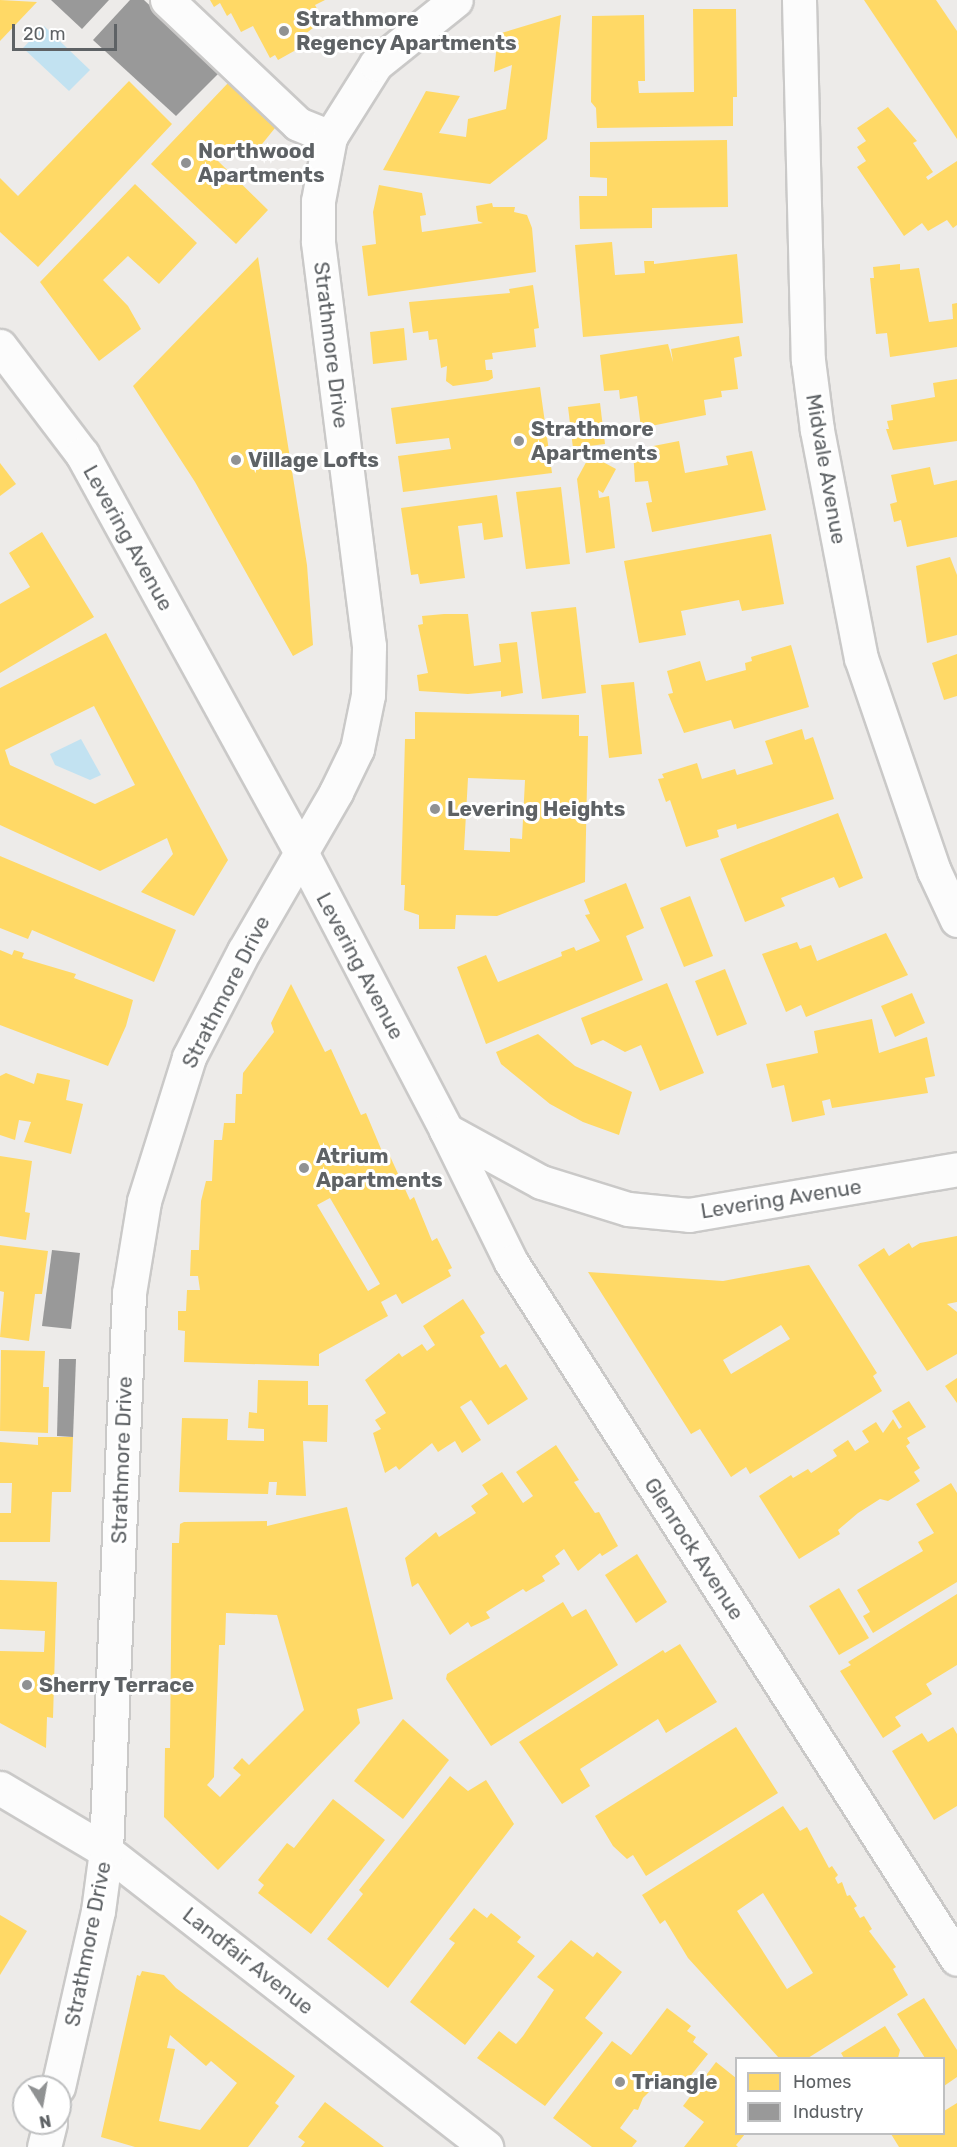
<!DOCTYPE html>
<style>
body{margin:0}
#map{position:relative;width:957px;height:2147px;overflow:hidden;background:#edebe9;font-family:Rubik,sans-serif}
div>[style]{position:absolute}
.water>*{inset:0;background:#c2e2f1}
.homes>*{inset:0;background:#ffd966}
.industry>*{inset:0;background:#999}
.roads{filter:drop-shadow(2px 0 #cac9c8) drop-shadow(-2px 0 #cac9c8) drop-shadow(0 2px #cac9c8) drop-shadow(0 -2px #cac9c8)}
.minor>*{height:33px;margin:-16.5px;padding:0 16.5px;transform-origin:16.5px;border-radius:16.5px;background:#fcfcfc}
.dots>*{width:16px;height:16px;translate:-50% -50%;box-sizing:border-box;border:3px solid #fff;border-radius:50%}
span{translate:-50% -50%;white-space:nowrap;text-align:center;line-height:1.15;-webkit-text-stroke:6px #fff;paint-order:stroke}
.poi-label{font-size:21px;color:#5e6265;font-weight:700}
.left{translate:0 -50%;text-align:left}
.street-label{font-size:21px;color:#5e6265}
.legend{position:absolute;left:735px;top:2057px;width:210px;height:78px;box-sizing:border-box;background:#fff;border:2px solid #bfc0c1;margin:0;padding:8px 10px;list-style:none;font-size:18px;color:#5e6265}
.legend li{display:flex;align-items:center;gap:12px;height:30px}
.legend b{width:30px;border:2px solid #bfc0c1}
.north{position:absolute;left:12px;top:2075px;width:60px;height:60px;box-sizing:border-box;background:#fff;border:2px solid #bfc0c1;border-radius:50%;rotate:169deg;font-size:16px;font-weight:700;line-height:24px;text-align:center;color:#5e6265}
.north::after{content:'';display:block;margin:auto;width:21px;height:27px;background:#909293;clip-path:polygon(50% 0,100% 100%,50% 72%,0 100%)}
.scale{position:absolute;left:12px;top:24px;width:105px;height:27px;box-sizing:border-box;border:3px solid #5e6265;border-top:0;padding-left:8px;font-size:18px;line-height:21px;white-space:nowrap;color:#5e6265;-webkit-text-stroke:4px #fff;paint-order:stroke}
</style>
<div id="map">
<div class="water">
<i style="clip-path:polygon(44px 26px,90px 70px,69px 91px,23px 48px)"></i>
<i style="clip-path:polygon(81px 739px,101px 775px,90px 780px,55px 765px,50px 754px)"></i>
</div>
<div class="homes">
<i style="clip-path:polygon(0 0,37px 2px,0 41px)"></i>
<i style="clip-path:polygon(210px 0,325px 0,315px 5px,323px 20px,304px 35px,306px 38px,300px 41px,303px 46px,278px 60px,275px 55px,270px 58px,253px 26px,241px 32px,231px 13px,227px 16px,220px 3px,214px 7px)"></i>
<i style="clip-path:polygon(864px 0,936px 0,957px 31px,957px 139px)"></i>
<i style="clip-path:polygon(693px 9px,736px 9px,737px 97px,733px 97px,733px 126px,597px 128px,596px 108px,591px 102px,592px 16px,644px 15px,645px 81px,638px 81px,639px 93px,694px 92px)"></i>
<i style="clip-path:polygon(561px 15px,547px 139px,490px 184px,383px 170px,426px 91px,460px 96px,439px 133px,466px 137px,468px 119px,506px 109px,512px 65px,494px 72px,498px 34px)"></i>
<i style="clip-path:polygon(129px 81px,172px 124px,38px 267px,0 232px,0 178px,18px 196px)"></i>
<i style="clip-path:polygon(228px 83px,275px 128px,254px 154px,248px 157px,234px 144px,218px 161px,268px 210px,236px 244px,151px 164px)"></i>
<i style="clip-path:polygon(888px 107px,917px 141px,913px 143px,933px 172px,926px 177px,928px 180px,957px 161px,957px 225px,953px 228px,947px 220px,928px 231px,922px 223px,904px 236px,857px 167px,866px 161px,857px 147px,866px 141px,857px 128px)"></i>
<i style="clip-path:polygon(727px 140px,728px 207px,652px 208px,652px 228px,580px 229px,579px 196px,607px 196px,607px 178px,590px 177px,590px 142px)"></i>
<i style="clip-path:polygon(135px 184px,197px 243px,159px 284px,128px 256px,103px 280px,128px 306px,141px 329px,99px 361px,40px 282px)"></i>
<i style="clip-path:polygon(379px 185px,422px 193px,426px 215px,420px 216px,422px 232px,483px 223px,478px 221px,476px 206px,492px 203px,493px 207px,515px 207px,514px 212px,527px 215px,532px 228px,536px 272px,368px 296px,362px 246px,376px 244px,373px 212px)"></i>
<i style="clip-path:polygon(612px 242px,615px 275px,645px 273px,644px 261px,654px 261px,654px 264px,737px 254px,743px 323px,583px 337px,575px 245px)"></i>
<i style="clip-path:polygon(258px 257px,307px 565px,313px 645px,293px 656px,195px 482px,133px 386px)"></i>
<i style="clip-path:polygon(900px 264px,900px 270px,919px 268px,929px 322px,953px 319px,952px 304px,957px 303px,957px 347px,890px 357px,887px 333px,876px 334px,870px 278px,874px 278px,873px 267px)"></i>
<i style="clip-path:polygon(533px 285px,539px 328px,534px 329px,536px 347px,492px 353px,493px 359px,485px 360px,486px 370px,492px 370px,493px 378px,488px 381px,453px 386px,446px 381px,447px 366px,441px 368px,437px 339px,429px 340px,428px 331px,413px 333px,409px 302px,510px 293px,509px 289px)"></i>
<i style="clip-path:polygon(404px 328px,407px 360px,373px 364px,370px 332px)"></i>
<i style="clip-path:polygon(739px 336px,742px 356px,734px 358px,738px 389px,721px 391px,722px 397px,704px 400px,706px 415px,641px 428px,637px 396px,620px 399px,619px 390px,604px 391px,600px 355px,668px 344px,673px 362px,671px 349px)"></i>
<i style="clip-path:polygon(957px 379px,957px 441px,893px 450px,886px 429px,889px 429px,887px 421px,893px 420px,891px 405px,935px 397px,933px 383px)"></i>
<i style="clip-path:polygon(540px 387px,552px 473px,403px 492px,398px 456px,451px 449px,449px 438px,396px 444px,391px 408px)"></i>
<i style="clip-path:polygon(600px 403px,605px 444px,573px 448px,568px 407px)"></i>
<i style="clip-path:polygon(679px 441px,685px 473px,728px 465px,726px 456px,752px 451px,766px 510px,652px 532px,646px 503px,652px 502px,648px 481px,635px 482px,633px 450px)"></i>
<i style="clip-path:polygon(590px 455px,616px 469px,603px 493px,598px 490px,599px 498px,609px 496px,615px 548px,586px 553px,577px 479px)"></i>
<i style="clip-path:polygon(0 463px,16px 484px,0 496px)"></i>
<i style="clip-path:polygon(930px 467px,934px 485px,957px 480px,957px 537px,907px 547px,901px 520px,894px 522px,890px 504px,897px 502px,891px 475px)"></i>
<i style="clip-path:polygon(561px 487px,570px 564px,526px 569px,516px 492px)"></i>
<i style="clip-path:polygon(497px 495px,503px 537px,484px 540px,482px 523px,458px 526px,465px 578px,420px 584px,418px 574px,411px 575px,401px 508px)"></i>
<i style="clip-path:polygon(42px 532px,94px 617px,0 673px,0 604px,30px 587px,9px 553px)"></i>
<i style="clip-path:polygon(771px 534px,784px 604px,742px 611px,739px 600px,681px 611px,686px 635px,639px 643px,624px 561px)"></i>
<i style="clip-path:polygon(950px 557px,957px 575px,957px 635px,927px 643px,916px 566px)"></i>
<i style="clip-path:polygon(576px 607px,586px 693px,542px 699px,531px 612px)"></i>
<i style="clip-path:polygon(444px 614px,468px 614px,474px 666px,501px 662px,499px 644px,517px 642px,523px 693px,501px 697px,501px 691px,468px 694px,419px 691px,417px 675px,428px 673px,418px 625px,423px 624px,422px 616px)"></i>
<i style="clip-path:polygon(evenodd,106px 633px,228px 860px,194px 916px,141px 892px,173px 854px,167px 838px,100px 871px,0 825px,0 688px,106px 633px,94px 706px,135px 785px,95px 804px,10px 765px,5px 750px,94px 706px)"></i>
<i style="clip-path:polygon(791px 645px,809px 707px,734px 729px,731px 720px,684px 733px,668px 694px,673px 693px,667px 671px,700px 661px,706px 681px,746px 670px,745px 663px,752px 661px,751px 657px)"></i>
<i style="clip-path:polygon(957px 654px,957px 696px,944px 700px,932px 663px)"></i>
<i style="clip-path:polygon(634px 682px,642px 754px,609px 758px,601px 685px)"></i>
<i style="clip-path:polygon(evenodd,415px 712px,579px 715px,579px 736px,588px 736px,585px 882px,497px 916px,456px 915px,455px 929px,419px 929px,419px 915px,404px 910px,405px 885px,401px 885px,405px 739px,415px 739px,415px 712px,468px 778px,525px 780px,522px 839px,510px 838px,510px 852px,464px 850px,468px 778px)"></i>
<i style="clip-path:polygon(802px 729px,805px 740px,813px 737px,834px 799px,737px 829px,736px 824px,717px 830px,719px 837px,686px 847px,670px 800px,666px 802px,658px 779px,664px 778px,662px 774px,697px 763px,702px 779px,735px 769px,737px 775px,773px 764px,765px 741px)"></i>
<i style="clip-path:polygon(838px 813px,863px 878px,839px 888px,834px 877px,781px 898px,785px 906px,745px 922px,720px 859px)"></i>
<i style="clip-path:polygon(0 856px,176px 930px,154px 982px,32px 930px,28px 939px,0 928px)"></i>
<i style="clip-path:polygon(626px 883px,644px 928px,626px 936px,643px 980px,486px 1044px,457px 967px,486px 955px,498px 982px,562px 956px,561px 952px,574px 947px,576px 951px,600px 941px,585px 915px,590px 914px,584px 900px)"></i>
<i style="clip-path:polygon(690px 896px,713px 956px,684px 967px,660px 908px)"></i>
<i style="clip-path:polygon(886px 933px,908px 975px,806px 1017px,801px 1005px,786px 1012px,762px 954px,797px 942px,800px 949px,811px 945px,817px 961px)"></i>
<i style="clip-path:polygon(0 950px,12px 955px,14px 950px,24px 953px,22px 958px,76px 974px,74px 978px,133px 1000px,126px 1026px,108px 1066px,0 1025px)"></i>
<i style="clip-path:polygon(725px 969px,747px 1024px,717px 1036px,695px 981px)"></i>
<i style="clip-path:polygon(667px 983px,704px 1073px,660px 1091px,641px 1045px,625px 1052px,603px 1040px,591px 1045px,581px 1018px)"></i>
<i style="clip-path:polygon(evenodd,291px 984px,325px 1052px,331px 1049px,361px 1115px,366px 1113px,384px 1156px,389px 1154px,410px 1200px,414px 1197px,432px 1241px,437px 1238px,452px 1268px,448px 1270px,451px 1276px,402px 1304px,396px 1294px,381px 1302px,388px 1316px,319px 1354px,319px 1366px,184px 1362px,185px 1331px,178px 1330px,178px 1311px,186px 1311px,187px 1290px,200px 1290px,198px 1276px,190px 1276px,191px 1250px,199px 1250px,201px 1201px,206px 1181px,212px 1181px,214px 1140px,222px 1140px,224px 1123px,235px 1123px,236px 1094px,242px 1094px,243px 1073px,274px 1032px,271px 1023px,291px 984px,330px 1198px,380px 1284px,368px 1291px,317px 1205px,330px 1198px)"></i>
<i style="clip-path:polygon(912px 993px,925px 1023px,895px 1037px,881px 1006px)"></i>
<i style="clip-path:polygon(872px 1019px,879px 1053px,927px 1037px,935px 1076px,925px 1078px,928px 1093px,832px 1108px,830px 1099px,822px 1101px,825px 1115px,792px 1122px,784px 1085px,772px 1088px,766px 1064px,818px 1053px,814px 1031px)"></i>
<i style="clip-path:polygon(538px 1034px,575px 1066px,632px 1092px,619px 1135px,583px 1122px,550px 1104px,501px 1064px,496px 1052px)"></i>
<i style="clip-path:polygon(6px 1073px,34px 1084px,37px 1073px,70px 1080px,66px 1100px,83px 1104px,71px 1154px,24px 1142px,31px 1122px,19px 1120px,15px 1140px,0 1135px,0 1076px)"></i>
<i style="clip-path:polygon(0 1156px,32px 1161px,25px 1212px,30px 1213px,26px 1240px,0 1236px)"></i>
<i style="clip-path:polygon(957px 1236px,957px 1302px,947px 1304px,957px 1312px,957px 1354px,927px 1371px,858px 1265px,884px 1248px,889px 1256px,909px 1243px,912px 1248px,920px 1243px)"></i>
<i style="clip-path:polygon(0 1245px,48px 1251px,42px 1294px,35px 1294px,29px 1341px,0 1337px,4px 1292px,0 1291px)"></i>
<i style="clip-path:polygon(evenodd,809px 1265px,877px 1373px,873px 1376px,882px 1391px,750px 1474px,746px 1467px,731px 1477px,700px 1429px,691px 1434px,588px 1272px,723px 1281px,809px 1265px,781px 1325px,790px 1339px,731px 1374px,723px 1360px,781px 1325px)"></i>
<i style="clip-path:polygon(463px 1299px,485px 1333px,480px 1336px,500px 1368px,506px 1364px,528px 1399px,488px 1425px,471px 1400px,460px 1407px,481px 1440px,462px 1453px,455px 1441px,438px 1452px,432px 1443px,399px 1470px,396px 1466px,385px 1473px,373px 1433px,381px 1429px,375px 1420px,386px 1413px,365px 1380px,399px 1353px,402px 1357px,422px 1344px,427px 1351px,435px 1345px,423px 1326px)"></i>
<i style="clip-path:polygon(1px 1350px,45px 1351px,43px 1387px,49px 1387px,48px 1433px,0 1431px)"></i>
<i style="clip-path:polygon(957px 1378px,957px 1403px,945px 1386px)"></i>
<i style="clip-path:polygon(258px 1380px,308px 1381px,308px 1405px,328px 1405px,327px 1442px,303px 1441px,306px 1496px,276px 1495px,277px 1482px,269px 1482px,268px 1494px,179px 1492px,182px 1418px,228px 1419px,227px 1440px,264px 1441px,264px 1429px,248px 1428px,249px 1412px,257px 1413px)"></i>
<i style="clip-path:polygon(909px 1401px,926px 1427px,907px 1438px,910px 1443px,906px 1446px,920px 1468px,914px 1472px,920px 1481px,888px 1501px,880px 1499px,858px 1513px,838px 1530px,840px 1534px,799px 1559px,759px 1496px,791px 1475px,793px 1478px,808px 1469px,811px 1473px,837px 1456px,833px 1450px,848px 1440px,855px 1451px,869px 1442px,862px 1431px,876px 1422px,883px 1433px,893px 1419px,899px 1429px,902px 1427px,892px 1411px)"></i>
<i style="clip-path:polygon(38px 1437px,73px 1437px,71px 1492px,52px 1492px,50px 1542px,0 1542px,0 1513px,11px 1513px,12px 1483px,0 1483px,0 1442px,38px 1445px)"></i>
<i style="clip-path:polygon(556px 1445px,579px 1480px,574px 1482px,595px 1513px,599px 1512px,618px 1546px,602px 1556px,600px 1553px,578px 1571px,564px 1549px,555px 1556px,560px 1564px,542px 1576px,545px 1581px,526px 1592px,523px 1589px,486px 1612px,490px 1618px,471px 1627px,468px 1622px,450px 1635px,418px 1583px,412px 1587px,405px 1558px,436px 1532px,439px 1537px,476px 1513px,471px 1506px,488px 1494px,482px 1485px,502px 1472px,523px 1503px,533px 1496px,516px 1472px)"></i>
<i style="clip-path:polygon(951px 1483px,957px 1493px,957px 1582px,873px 1633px,863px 1616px,870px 1612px,857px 1590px,923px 1551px,918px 1542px,934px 1533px,916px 1504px)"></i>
<i style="clip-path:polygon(evenodd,347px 1507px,393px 1699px,357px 1709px,360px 1723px,218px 1870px,164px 1817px,165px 1748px,170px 1748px,172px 1543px,179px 1543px,180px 1524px,184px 1522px,267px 1521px,267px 1526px,347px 1507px,226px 1613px,277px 1615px,304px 1710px,249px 1765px,242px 1758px,233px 1768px,241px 1775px,220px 1797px,207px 1785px,214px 1777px,219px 1645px,225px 1645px,226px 1613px)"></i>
<i style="clip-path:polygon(637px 1554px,667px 1602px,636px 1623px,605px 1575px)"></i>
<i style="clip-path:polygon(0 1580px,57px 1582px,53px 1718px,47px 1717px,46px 1748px,0 1723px,0 1651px,44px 1652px,45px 1631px,0 1629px)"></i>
<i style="clip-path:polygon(839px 1588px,869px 1638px,839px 1655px,809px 1606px)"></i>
<i style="clip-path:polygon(957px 1594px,957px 1665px,926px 1684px,932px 1694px,895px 1717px,901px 1726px,883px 1738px,840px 1671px,851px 1665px,848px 1662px)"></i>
<i style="clip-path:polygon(563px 1602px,572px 1617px,586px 1609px,618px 1665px,491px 1746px,446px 1679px,447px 1674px)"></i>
<i style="clip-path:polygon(680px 1644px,717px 1702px,666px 1733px,658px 1719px,580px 1769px,590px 1786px,562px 1804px,519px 1742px,663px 1650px,665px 1653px)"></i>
<i style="clip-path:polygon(403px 1719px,449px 1760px,403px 1819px,354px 1781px)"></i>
<i style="clip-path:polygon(736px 1727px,778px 1793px,646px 1876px,633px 1855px,627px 1859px,613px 1846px,595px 1816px)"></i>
<i style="clip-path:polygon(953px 1727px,957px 1734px,957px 1806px,934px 1820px,892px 1751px,922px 1733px,928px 1742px)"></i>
<i style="clip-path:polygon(450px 1776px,468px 1791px,486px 1780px,514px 1824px,388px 1988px,327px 1939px,363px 1894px,359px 1890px)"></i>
<i style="clip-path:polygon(333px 1799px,385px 1840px,311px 1934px,258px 1893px,264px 1885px,258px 1880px,287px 1843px,294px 1848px)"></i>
<i style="clip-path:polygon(evenodd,783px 1806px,800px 1831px,807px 1827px,829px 1868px,832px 1866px,838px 1875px,835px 1878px,838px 1884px,842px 1882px,847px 1896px,850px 1895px,857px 1906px,854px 1908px,860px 1918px,864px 1916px,872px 1929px,869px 1931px,896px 1967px,893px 1969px,908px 1995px,808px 2058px,779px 2058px,688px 1958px,665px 1920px,660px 1924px,642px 1895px,783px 1806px,763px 1893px,813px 1973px,787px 1989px,737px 1911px,763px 1893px)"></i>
<i style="clip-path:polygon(474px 1908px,487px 1918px,491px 1913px,521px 1937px,517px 1942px,535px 1956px,465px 2045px,410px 2002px,455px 1943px,449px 1939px)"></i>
<i style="clip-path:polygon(0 1915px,27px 1931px,0 1975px)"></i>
<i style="clip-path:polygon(571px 1940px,593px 1957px,597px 1952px,622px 1972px,585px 2018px,603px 2033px,545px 2106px,477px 2058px,499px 2031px,516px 2044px,523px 2036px,554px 1990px,537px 1977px)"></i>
<i style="clip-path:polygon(evenodd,142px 1971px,164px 1975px,176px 1988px,295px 2076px,275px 2103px,279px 2106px,248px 2147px,135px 2147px,101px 2137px,137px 1975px,140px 1976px,142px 1971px,170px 2035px,206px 2066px,211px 2061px,237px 2083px,200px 2130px,159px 2121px,175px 2049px,167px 2048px,170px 2035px)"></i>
<i style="clip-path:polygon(924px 1998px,957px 2050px,957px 2077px,944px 2086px,944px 2058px,925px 2058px,897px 2014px)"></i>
<i style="clip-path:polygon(667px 2008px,691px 2026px,687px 2031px,696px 2037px,693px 2042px,708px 2054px,680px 2089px,665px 2076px,643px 2098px,638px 2110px,634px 2109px,620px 2128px,637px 2141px,632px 2147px,592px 2147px,553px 2118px,612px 2041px,631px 2055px)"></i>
<i style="clip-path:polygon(885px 2026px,900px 2050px,898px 2058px,844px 2058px,841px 2053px)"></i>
<i style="clip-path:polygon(716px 2062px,736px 2078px,736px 2134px,745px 2134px,736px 2145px,738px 2147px,684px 2147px,704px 2122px,683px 2106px)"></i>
<i style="clip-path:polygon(325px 2102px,384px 2147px,301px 2147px,305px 2142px,298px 2137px)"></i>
<i style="clip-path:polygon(957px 2103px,957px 2147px,899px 2147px,891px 2134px,944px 2134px,944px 2111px)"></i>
</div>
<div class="industry">
<i style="clip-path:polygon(51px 0,109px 0,82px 29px)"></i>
<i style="clip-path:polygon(130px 0,144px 0,220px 72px,176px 116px,93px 40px)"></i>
<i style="clip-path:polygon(52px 1250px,80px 1253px,71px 1329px,42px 1326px)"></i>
<i style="clip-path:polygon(59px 1359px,76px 1359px,73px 1437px,57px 1436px)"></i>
</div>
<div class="roads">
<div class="minor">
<i style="left:167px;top:0;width:180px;rotate:43.4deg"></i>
<i style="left:298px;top:124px;width:35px;rotate:22deg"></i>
<i style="left:799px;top:0;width:360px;rotate:88.6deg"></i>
<i style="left:808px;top:360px;width:71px;rotate:82.7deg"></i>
<i style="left:817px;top:430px;width:232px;rotate:79.1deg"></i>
<i style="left:861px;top:658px;width:225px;rotate:71.1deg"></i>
<i style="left:934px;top:871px;width:54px;rotate:64.9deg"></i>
<i style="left:0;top:346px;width:136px;rotate:52.8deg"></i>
<i style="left:82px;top:454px;width:457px;rotate:61.2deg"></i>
<i style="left:302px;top:854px;width:311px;rotate:62.4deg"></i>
<i style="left:446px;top:1130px;width:108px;rotate:28.7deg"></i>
<i style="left:541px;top:1182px;width:91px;rotate:17.2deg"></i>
<i style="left:628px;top:1209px;width:61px;rotate:5.6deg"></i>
<i style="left:689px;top:1215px;width:272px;rotate:-9.7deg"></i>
<i style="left:446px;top:1130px;width:147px;rotate:63.8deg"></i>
<i style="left:511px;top:1262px;width:827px;rotate:57.39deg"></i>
<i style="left:0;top:1788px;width:123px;rotate:30.7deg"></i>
<i style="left:106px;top:1851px;width:482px;rotate:37.9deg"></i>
<i style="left:58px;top:2087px;width:180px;rotate:-77.2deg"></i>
<i style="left:98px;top:1911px;width:61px;rotate:-82.4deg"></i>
<i style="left:106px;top:1851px;width:558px;rotate:-87.64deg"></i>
<i style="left:129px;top:1293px;width:93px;rotate:-80.7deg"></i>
<i style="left:144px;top:1201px;width:151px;rotate:-72.6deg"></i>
<i style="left:189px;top:1057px;width:119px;rotate:-62.6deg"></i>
<i style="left:244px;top:951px;width:184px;rotate:-59.9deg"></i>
<i style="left:336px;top:792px;width:48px;rotate:-64deg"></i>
<i style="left:357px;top:749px;width:55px;rotate:-78.5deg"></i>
<i style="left:368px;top:695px;width:49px;rotate:-88.8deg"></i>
<i style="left:369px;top:646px;width:408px;rotate:-97.2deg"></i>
<i style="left:318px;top:241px;width:40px;rotate:-90deg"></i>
<i style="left:318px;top:201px;width:65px;rotate:-79.4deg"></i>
<i style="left:330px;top:137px;width:86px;rotate:-57.8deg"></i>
<i style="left:376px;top:64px;width:102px;rotate:-38.7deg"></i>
<i style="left:44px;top:2147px;width:25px;rotate:-76deg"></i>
</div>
</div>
<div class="dots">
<i style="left:284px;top:31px;background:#909293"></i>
<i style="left:186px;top:163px;background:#909293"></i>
<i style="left:519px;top:441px;background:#909293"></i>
<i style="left:236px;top:460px;background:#909293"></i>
<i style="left:435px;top:809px;background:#909293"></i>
<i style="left:304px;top:1168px;background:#909293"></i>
<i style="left:27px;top:1685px;background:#909293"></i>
<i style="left:620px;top:2082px;background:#909293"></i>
</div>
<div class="poi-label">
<span class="left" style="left:296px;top:31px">Strathmore<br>Regency Apartments</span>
<span class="left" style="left:198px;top:163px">Northwood<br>Apartments</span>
<span class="left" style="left:531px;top:441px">Strathmore<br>Apartments</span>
<span class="left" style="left:248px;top:460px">Village Lofts</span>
<span class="left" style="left:447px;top:809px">Levering Heights</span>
<span class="left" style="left:316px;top:1168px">Atrium<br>Apartments</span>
<span class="left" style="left:39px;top:1685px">Sherry Terrace</span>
<span class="left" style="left:632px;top:2082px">Triangle</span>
</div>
<div class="street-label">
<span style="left:331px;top:345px;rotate:83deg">Strathmore Drive</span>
<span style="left:826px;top:469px;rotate:80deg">Midvale Avenue</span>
<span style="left:128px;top:538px;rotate:61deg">Levering Avenue</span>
<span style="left:360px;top:966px;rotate:62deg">Levering Avenue</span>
<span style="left:226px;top:992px;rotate:-63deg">Strathmore Drive</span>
<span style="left:781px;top:1199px;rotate:-9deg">Levering Avenue</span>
<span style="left:122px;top:1460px;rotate:-88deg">Strathmore Drive</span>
<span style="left:694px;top:1549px;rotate:57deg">Glenrock Avenue</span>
<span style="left:88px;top:1944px;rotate:-79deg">Strathmore Drive</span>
<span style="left:248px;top:1961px;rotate:38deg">Landfair Avenue</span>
</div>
<ul class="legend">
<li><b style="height:16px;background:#ffd966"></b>Homes</li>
<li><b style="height:16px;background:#999"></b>Industry</li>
</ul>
<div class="north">N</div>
<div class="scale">20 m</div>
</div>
